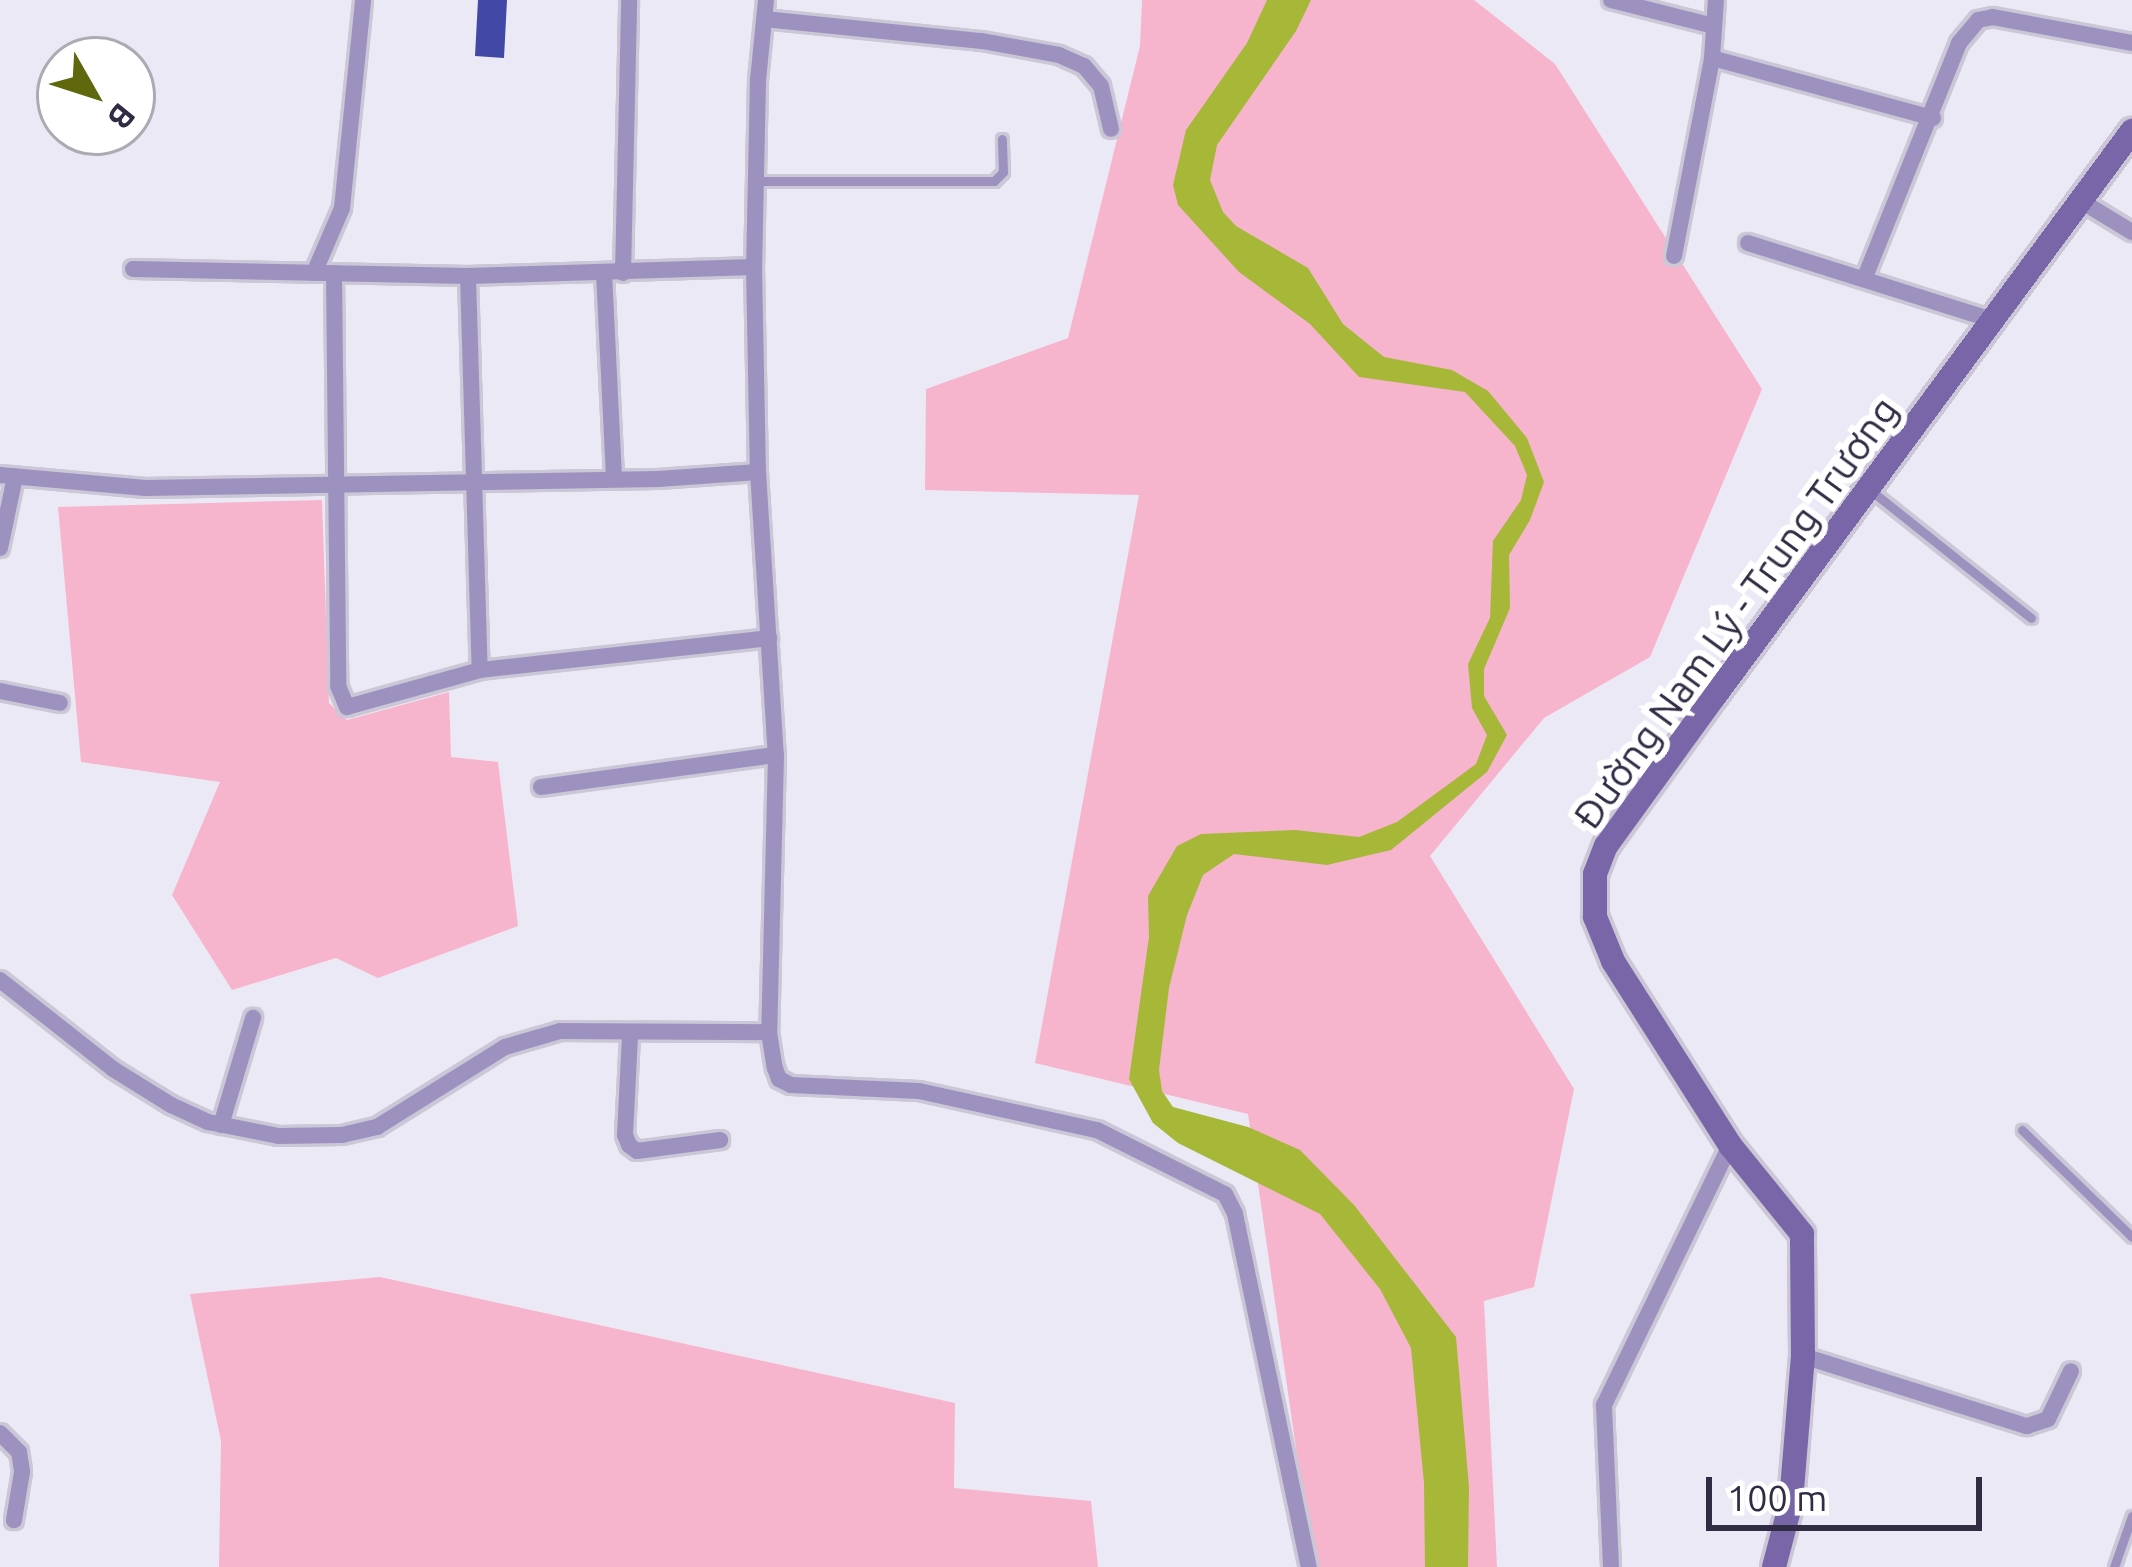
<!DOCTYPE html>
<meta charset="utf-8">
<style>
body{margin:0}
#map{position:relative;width:2132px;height:1567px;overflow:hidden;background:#ece9f6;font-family:Ubuntu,sans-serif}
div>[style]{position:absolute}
.green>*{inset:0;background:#f6b5cc}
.water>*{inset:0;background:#a7b738}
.building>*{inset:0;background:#4248a5}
.roads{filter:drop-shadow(3px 0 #cbc7d6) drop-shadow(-3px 0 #cbc7d6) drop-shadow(0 3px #cbc7d6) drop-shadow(0 -3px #cbc7d6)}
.lane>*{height:9px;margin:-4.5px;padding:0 4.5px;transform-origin:4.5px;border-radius:4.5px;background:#9d92bf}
.street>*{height:16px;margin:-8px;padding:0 8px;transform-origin:8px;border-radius:8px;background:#9d92bf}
.secondary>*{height:24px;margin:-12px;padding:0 12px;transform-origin:12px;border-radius:12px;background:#7966a8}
span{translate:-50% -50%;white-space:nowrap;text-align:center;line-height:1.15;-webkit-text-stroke:12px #fff;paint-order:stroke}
.street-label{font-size:39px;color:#322b44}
.north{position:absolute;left:36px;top:36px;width:120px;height:120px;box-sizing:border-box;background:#fff;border:3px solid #adaab4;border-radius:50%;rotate:129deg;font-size:33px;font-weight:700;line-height:48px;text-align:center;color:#322b44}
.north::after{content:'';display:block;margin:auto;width:42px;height:54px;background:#5f680c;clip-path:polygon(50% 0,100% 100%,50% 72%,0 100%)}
.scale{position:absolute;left:1706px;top:1477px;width:276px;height:54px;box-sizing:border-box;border:6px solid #322b44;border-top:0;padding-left:15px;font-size:36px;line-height:42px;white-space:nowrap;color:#322b44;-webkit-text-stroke:9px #fff;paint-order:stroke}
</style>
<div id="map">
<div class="green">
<i style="clip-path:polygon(1142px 0,1474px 0,1555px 64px,1762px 389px,1650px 657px,1544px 718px,1430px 856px,1574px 1089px,1534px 1287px,1484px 1301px,1497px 1567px,1313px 1567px,1248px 1114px,1035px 1063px,1139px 495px,925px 490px,926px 389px,1068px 338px,1140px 46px)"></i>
<i style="clip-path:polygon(322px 500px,329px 703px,347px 720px,449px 692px,451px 757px,498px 762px,518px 926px,378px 978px,336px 958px,232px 990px,172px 895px,220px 782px,81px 762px,58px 507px)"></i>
<i style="clip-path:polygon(380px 1277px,955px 1403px,954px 1488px,1091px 1501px,1098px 1567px,219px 1567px,221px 1441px,190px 1294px)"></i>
</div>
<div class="water">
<i style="clip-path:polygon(1267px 0,1311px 0,1296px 31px,1217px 145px,1210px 180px,1223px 212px,1236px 226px,1308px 268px,1343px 324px,1384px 357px,1452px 370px,1488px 391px,1527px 438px,1544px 482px,1530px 520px,1509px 555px,1510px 608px,1484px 669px,1484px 696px,1507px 735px,1487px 772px,1391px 850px,1327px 865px,1234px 854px,1203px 875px,1187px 915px,1169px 988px,1159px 1070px,1162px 1091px,1173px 1107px,1248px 1127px,1300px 1150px,1354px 1205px,1456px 1337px,1469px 1487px,1468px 1567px,1425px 1567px,1424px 1483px,1411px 1348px,1380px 1289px,1320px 1214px,1178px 1143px,1153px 1123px,1129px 1079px,1149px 937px,1148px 896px,1177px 846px,1201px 834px,1295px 830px,1359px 837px,1397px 822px,1476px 764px,1487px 735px,1472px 708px,1468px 664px,1490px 618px,1493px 541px,1521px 500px,1527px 475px,1515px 446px,1465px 392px,1359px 377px,1310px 324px,1239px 272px,1178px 205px,1173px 185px,1186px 130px,1247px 43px)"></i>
</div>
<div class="building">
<i style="clip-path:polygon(478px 0,507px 0,504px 58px,475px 56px)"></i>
</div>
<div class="roads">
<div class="lane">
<i style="left:755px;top:181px;width:239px"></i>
<i style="left:994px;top:181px;width:13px;rotate:-45deg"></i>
<i style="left:1003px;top:172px;width:33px;rotate:-92deg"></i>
<i style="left:1869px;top:489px;width:207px;rotate:38.5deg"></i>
<i style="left:2022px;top:1130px;width:153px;rotate:44.2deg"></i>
<i style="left:2114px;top:1567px;width:54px;rotate:-70.6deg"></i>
</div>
<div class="street">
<i style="left:766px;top:0;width:80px;rotate:95.7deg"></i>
<i style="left:758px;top:80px;width:187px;rotate:91.2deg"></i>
<i style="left:754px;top:267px;width:205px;rotate:88.9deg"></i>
<i style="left:758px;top:472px;width:284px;rotate:86.4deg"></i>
<i style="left:776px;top:755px;width:277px;rotate:91.4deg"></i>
<i style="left:769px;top:1032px;width:36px;rotate:81deg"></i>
<i style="left:775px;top:1068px;width:12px;rotate:70deg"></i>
<i style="left:779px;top:1079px;width:13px;rotate:27deg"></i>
<i style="left:791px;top:1085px;width:128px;rotate:2.7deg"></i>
<i style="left:919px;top:1091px;width:182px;rotate:12.4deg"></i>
<i style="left:1097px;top:1130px;width:143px;rotate:26.6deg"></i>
<i style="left:1225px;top:1194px;width:22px;rotate:63deg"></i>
<i style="left:1235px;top:1214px;width:361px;rotate:78.2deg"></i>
<i style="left:1611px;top:0;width:106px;rotate:14.2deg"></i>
<i style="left:764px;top:19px;width:219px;rotate:5.8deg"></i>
<i style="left:982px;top:41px;width:78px;rotate:10.3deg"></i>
<i style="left:1059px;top:55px;width:27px;rotate:24deg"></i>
<i style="left:1084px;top:66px;width:26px;rotate:50deg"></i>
<i style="left:1101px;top:86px;width:44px;rotate:76.9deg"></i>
<i style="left:1712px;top:58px;width:229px;rotate:15.2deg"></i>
<i style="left:2081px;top:201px;width:60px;rotate:31.3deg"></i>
<i style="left:1748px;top:243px;width:256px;rotate:17.5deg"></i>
<i style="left:1674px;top:256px;width:202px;rotate:-79.1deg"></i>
<i style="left:1712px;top:58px;width:58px;rotate:-86.1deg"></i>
<i style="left:133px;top:269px;width:335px;rotate:1.2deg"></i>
<i style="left:468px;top:276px;width:286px;rotate:-1.8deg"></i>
<i style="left:314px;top:273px;width:71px;rotate:-66.7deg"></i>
<i style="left:342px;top:208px;width:209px;rotate:-84.2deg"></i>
<i style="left:334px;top:273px;width:413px;rotate:89.4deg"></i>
<i style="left:338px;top:686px;width:23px;rotate:67deg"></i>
<i style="left:347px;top:707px;width:138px;rotate:-15.5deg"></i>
<i style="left:480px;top:670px;width:291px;rotate:-6.3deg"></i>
<i style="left:604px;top:273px;width:205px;rotate:87.2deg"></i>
<i style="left:623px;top:273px;width:273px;rotate:-88.7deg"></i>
<i style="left:468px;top:276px;width:394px;rotate:88.3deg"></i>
<i style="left:1865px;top:277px;width:252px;rotate:-68.1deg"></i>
<i style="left:1959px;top:43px;width:30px;rotate:-50deg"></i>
<i style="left:1978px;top:20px;width:15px;rotate:-11deg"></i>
<i style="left:1993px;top:17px;width:141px;rotate:10.6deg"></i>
<i style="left:0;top:475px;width:146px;rotate:5.1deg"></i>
<i style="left:145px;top:488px;width:513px;rotate:-1.01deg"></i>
<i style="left:658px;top:479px;width:100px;rotate:-4deg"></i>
<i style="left:0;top:548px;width:73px;rotate:-78.1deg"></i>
<i style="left:0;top:691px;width:61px;rotate:11.3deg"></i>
<i style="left:541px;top:787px;width:237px;rotate:-7.8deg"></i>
<i style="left:0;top:980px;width:144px;rotate:38.2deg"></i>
<i style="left:113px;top:1069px;width:68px;rotate:31.8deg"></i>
<i style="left:171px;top:1105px;width:41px;rotate:24.7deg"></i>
<i style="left:208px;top:1122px;width:72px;rotate:11.2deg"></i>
<i style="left:279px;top:1136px;width:63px;rotate:-0.9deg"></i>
<i style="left:342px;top:1135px;width:36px;rotate:-13deg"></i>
<i style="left:377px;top:1127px;width:151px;rotate:-32deg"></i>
<i style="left:505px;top:1047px;width:57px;rotate:-16.2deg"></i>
<i style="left:560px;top:1031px;width:209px;rotate:0.3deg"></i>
<i style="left:630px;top:1036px;width:99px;rotate:92.9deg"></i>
<i style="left:625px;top:1135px;width:11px;rotate:68deg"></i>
<i style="left:629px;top:1145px;width:10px;rotate:37deg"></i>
<i style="left:637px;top:1151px;width:84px;rotate:-7.5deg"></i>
<i style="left:221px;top:1125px;width:112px;rotate:-73.3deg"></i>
<i style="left:1803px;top:1356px;width:235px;rotate:17.4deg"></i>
<i style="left:2027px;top:1426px;width:22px;rotate:-18deg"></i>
<i style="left:2048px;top:1419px;width:53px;rotate:-64.4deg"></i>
<i style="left:0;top:1433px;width:27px;rotate:45deg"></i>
<i style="left:19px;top:1452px;width:20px;rotate:81deg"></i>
<i style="left:22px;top:1472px;width:49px;rotate:99.5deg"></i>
<i style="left:1611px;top:1567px;width:162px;rotate:-92.5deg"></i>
<i style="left:1604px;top:1405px;width:289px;rotate:-64.1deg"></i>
</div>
<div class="secondary">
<i style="left:1774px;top:1567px;width:67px;rotate:-75.3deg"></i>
<i style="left:1791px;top:1502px;width:146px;rotate:-85.3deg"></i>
<i style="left:1803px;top:1356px;width:122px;rotate:-90.5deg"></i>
<i style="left:1802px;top:1234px;width:114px;rotate:-129deg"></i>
<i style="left:1730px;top:1145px;width:218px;rotate:-122.5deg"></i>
<i style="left:1613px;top:961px;width:48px;rotate:-112.2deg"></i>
<i style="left:1595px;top:917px;width:43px;rotate:-90deg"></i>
<i style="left:1595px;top:874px;width:30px;rotate:-69deg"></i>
<i style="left:1606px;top:846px;width:184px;rotate:-54.1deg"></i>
<i style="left:1714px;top:697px;width:704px;rotate:-53.55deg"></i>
</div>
</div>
<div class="street-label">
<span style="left:1736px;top:613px;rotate:-54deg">Đường Nam Lý - Trung Trương</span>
</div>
<div class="north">B</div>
<div class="scale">100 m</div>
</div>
